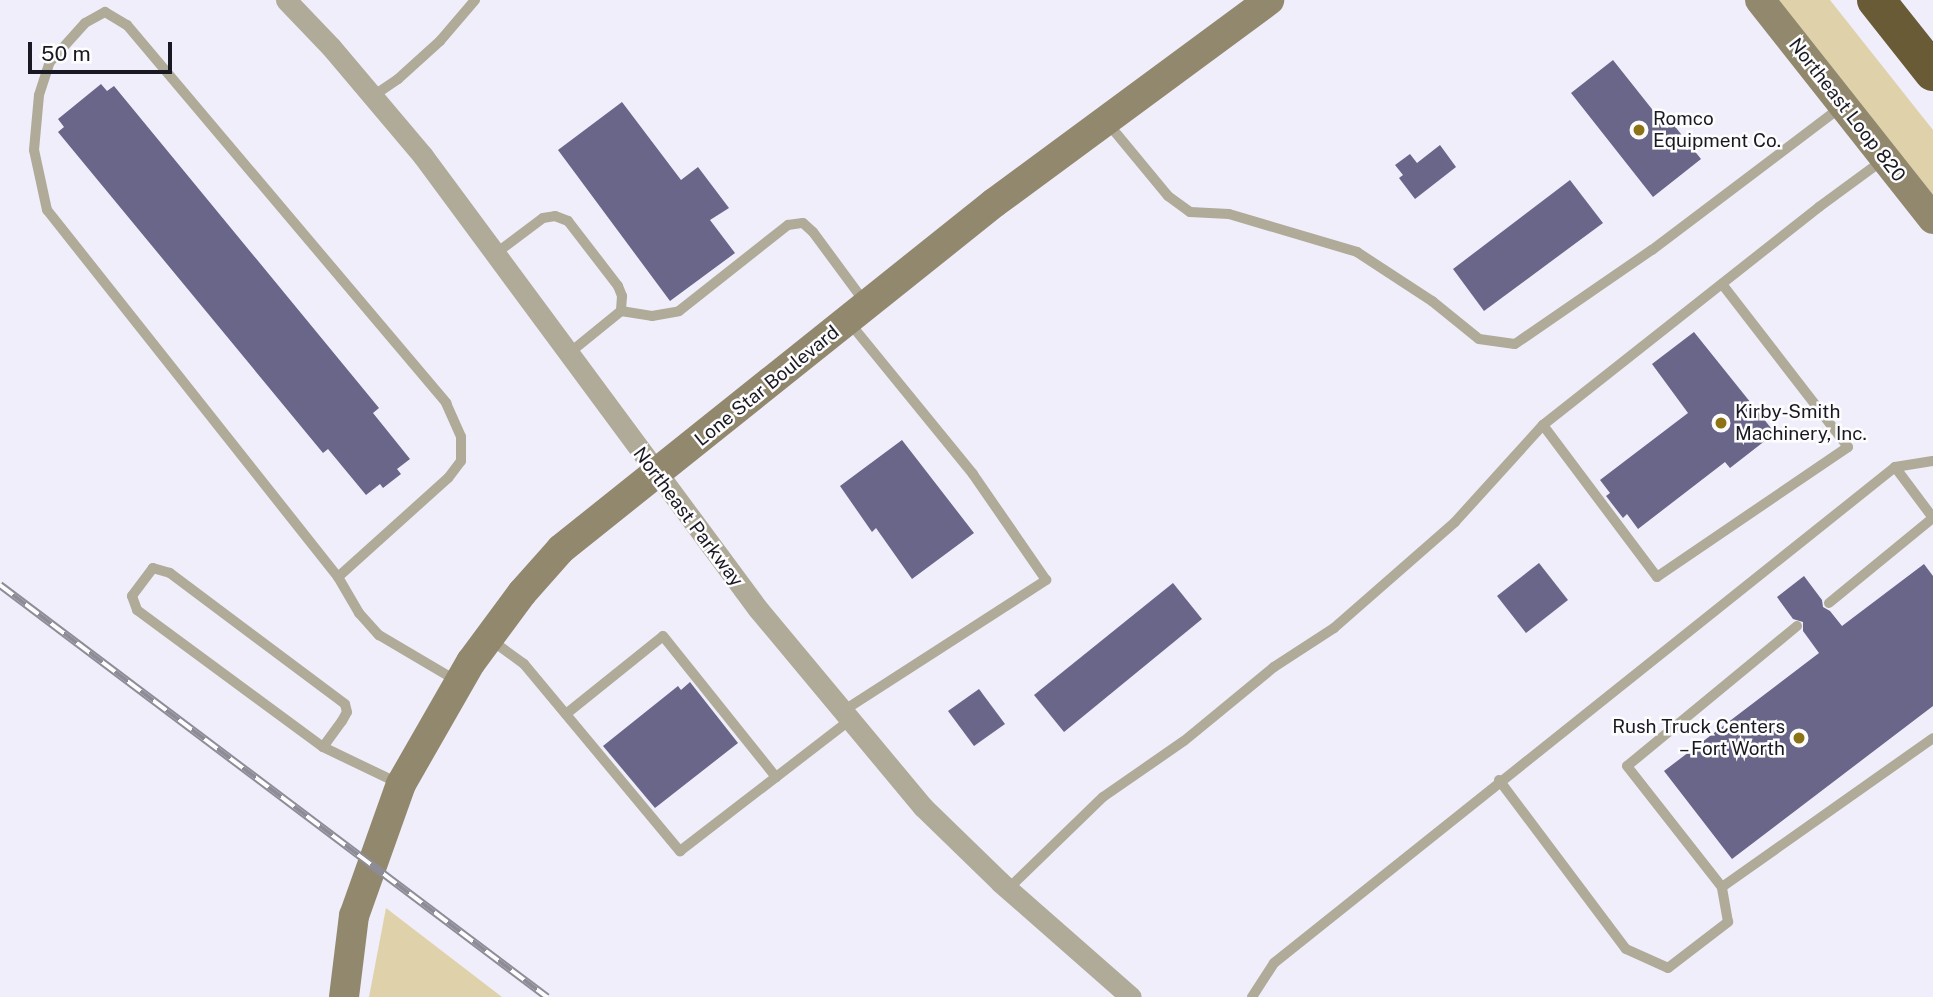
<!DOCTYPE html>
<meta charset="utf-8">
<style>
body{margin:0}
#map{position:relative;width:1933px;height:997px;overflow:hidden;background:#efeefa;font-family:"Public Sans",sans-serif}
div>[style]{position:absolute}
.green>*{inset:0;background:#dfd2ab}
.building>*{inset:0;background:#69668a}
.lane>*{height:10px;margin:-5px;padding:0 5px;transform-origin:5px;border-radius:5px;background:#b0aa98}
.street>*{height:21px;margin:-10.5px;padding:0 10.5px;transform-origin:10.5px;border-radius:10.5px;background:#b0aa98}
.secondary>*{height:30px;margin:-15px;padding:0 15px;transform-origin:15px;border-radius:15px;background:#91886e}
.highway>*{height:38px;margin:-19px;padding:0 19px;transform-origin:19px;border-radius:19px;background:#685b36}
.rail>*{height:8px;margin-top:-4px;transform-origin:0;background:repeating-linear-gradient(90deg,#fdfdfd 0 16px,#8d8c97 0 32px);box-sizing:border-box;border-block:2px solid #8d8c97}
.dots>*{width:19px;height:19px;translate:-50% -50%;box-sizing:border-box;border:4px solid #fdfdfd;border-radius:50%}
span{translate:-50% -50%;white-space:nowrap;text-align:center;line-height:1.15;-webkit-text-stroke:5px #fdfdfd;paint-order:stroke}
.street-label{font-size:19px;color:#1a1923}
.poi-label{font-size:19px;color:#1a1923}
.left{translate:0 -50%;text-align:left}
.right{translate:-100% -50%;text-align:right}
.scale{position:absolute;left:28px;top:42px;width:144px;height:32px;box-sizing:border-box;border:4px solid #1a1923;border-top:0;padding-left:9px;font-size:21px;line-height:24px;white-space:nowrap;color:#1a1923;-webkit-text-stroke:5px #fdfdfd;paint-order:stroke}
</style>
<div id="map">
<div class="green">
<i style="clip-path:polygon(1778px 0,1830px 0,1933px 130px,1933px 199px)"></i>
<i style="clip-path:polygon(386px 908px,502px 997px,369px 997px)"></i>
</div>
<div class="building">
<i style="clip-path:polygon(1613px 60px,1667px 128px,1673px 124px,1701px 159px,1653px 197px,1571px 93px)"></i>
<i style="clip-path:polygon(101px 84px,107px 91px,114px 86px,379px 408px,373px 413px,410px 459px,397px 469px,401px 474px,383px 488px,380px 484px,366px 495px,328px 449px,323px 453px,58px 132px,64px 127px,58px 119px)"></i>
<i style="clip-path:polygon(622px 102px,681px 180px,698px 167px,729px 208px,710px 220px,735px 253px,670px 301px,558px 150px)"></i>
<i style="clip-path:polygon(1440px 145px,1456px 167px,1415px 199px,1399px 178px,1403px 175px,1395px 165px,1410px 154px,1417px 163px)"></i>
<i style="clip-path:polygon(1570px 180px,1603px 223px,1484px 311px,1453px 269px)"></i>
<i style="clip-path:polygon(1694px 332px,1775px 433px,1730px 468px,1725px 462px,1638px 529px,1627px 514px,1623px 518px,1606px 496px,1610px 493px,1600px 480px,1688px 413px,1652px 364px)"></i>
<i style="clip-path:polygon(902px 440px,974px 533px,912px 579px,876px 528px,872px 532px,840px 486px)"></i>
<i style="clip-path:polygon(1539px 563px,1568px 600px,1526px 633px,1497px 596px)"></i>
<i style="clip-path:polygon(1924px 564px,1933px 576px,1933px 706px,1732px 859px,1664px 771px,1819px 653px,1803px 631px,1803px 622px,1793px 619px,1777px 597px,1804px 576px,1822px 600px,1823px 607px,1830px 611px,1842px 626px)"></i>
<i style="clip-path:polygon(1173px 583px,1202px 619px,1064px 732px,1034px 695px)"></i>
<i style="clip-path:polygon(690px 682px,738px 743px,655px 808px,603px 746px,678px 686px,681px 690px)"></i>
<i style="clip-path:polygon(979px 689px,1005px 724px,974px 746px,948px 711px)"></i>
</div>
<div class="lane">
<i style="left:373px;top:96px;width:30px;rotate:-34deg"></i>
<i style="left:398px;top:79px;width:57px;rotate:-42.1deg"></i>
<i style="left:440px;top:41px;width:54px;rotate:-49.5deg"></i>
<i style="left:1106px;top:121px;width:97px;rotate:50.4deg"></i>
<i style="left:1168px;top:196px;width:27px;rotate:36deg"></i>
<i style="left:1190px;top:212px;width:39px;rotate:3deg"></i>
<i style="left:1229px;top:214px;width:134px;rotate:16.5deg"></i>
<i style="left:1357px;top:252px;width:90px;rotate:33.2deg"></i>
<i style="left:1432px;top:301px;width:60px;rotate:39deg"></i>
<i style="left:1479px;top:339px;width:36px;rotate:8deg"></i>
<i style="left:1515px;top:344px;width:166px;rotate:-34.5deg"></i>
<i style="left:1652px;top:250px;width:237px;rotate:-37.1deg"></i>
<i style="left:495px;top:254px;width:60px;rotate:-36.9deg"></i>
<i style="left:543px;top:218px;width:12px;rotate:-9deg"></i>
<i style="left:555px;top:216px;width:14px;rotate:21deg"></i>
<i style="left:568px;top:221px;width:82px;rotate:52.4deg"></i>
<i style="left:618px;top:286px;width:11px;rotate:68deg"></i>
<i style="left:622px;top:296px;width:15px;rotate:94deg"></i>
<i style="left:621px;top:311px;width:68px;rotate:140.9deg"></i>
<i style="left:1722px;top:284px;width:206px;rotate:52.3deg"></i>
<i style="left:1848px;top:447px;width:231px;rotate:145.8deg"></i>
<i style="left:1657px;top:577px;width:190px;rotate:-126.9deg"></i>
<i style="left:1543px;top:425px;width:352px;rotate:-38.3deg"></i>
<i style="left:1819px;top:207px;width:79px;rotate:-36.3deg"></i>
<i style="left:621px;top:311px;width:31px;rotate:9deg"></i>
<i style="left:652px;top:316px;width:27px;rotate:-10deg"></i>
<i style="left:679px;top:311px;width:139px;rotate:-38.3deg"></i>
<i style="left:788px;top:225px;width:15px;rotate:-8deg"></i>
<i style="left:803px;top:223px;width:13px;rotate:42deg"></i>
<i style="left:813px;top:232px;width:89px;rotate:53.6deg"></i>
<i style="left:1895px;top:467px;width:64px;rotate:53.3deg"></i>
<i style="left:338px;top:577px;width:468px;rotate:-128.4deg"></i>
<i style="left:47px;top:210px;width:61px;rotate:-102.2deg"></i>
<i style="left:34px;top:150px;width:55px;rotate:-84.8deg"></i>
<i style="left:39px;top:95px;width:35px;rotate:-72deg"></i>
<i style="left:50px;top:62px;width:52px;rotate:-48.1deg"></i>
<i style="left:85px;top:23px;width:23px;rotate:-29deg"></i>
<i style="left:105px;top:12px;width:26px;rotate:31deg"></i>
<i style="left:127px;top:25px;width:495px;rotate:49.8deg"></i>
<i style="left:446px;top:403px;width:37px;rotate:66deg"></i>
<i style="left:461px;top:437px;width:24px;rotate:90deg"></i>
<i style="left:461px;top:461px;width:21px;rotate:127deg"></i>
<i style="left:448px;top:478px;width:148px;rotate:138deg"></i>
<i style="left:338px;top:577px;width:42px;rotate:59.7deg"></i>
<i style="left:359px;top:613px;width:30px;rotate:48deg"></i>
<i style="left:379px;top:635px;width:91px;rotate:30.5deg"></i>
<i style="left:1829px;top:603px;width:134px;rotate:-39.3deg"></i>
<i style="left:1797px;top:626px;width:220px;rotate:140.5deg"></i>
<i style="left:1627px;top:766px;width:154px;rotate:51.9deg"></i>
<i style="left:1722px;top:887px;width:258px;rotate:-35.2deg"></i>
<i style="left:491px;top:640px;width:41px;rotate:36deg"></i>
<i style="left:524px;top:664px;width:244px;rotate:50.2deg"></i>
<i style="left:680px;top:851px;width:215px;rotate:-37.6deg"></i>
<i style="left:843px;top:711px;width:242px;rotate:-32.8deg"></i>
<i style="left:1046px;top:580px;width:129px;rotate:-124.6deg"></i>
<i style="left:973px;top:474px;width:198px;rotate:-129.2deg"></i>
<i style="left:566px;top:714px;width:124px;rotate:-38.8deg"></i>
<i style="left:663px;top:636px;width:181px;rotate:51.3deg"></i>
<i style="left:323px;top:747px;width:32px;rotate:-54deg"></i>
<i style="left:342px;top:721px;width:10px;rotate:-61deg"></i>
<i style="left:347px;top:712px;width:8px;rotate:-104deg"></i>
<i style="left:345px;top:704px;width:219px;rotate:-143.2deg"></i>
<i style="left:170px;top:573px;width:18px;rotate:-164deg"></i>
<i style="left:153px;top:568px;width:35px;rotate:127deg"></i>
<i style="left:132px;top:596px;width:15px;rotate:70deg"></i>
<i style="left:137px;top:610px;width:231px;rotate:36.4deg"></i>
<i style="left:323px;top:747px;width:85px;rotate:25.7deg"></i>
<i style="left:1499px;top:780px;width:211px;rotate:53.1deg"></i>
<i style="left:1626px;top:949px;width:46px;rotate:24.3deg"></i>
<i style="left:1668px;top:968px;width:76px;rotate:-37.5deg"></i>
<i style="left:1728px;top:922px;width:36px;rotate:-100deg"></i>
<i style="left:1008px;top:889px;width:132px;rotate:-44.1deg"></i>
<i style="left:1103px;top:797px;width:98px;rotate:-34.7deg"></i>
<i style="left:1184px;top:741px;width:117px;rotate:-39.4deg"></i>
<i style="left:1274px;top:667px;width:72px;rotate:-33deg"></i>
<i style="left:1334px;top:628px;width:161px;rotate:-41.2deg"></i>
<i style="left:1455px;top:522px;width:131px;rotate:-47.8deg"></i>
<i style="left:1252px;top:997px;width:40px;rotate:-57.1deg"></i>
<i style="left:1274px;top:963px;width:795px;rotate:-38.61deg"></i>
<i style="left:1895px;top:467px;width:38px;rotate:-9deg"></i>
</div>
<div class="street">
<i style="left:286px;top:0;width:65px;rotate:46.2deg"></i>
<i style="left:331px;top:47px;width:143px;rotate:49.8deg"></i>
<i style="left:423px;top:156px;width:563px;rotate:53.52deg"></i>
<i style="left:758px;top:609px;width:258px;rotate:50.2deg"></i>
<i style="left:923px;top:807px;width:107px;rotate:44.2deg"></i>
<i style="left:1000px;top:882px;width:174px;rotate:41.3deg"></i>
</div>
<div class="secondary">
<i style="left:1760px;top:0;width:279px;rotate:51.7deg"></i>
<i style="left:344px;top:997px;width:82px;rotate:-83deg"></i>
<i style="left:354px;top:916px;width:140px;rotate:-70.4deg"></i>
<i style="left:401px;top:784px;width:141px;rotate:-60.2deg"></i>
<i style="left:471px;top:662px;width:86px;rotate:-53.5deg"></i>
<i style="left:522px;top:593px;width:59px;rotate:-48.4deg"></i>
<i style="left:561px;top:549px;width:554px;rotate:-38.63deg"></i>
<i style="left:994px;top:203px;width:342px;rotate:-36.4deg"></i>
</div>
<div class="highway">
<i style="left:1876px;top:0;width:92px;rotate:51.6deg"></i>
</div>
<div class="rail">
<i style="left:0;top:585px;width:685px;rotate:36.99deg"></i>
</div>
<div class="dots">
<i style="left:1639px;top:130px;background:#8d7216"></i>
<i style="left:1721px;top:423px;background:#8d7216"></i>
<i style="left:1799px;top:738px;background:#8d7216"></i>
</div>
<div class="street-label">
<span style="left:1847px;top:110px;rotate:52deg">Northeast Loop 820</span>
<span style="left:767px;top:386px;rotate:-39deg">Lone Star Boulevard</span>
<span style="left:688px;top:517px;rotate:53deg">Northeast Parkway</span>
</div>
<div class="poi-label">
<span class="left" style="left:1653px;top:130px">Romco<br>Equipment Co.</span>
<span class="left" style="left:1735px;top:423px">Kirby-Smith<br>Machinery, Inc.</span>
<span class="right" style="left:1785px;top:738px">Rush Truck Centers<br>– Fort Worth</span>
</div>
<div class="scale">50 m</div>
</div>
